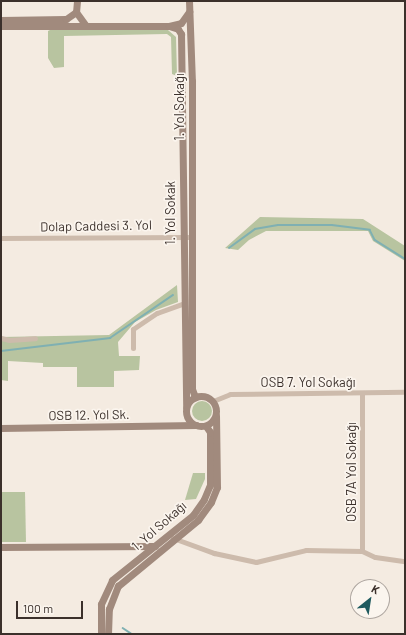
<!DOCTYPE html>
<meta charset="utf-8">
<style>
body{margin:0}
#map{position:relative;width:406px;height:635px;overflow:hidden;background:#f4ebe1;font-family:Barlow,sans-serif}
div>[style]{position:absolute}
.green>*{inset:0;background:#b8c4a0}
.round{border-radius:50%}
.stream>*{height:1.5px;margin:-0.75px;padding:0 0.75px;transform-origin:0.75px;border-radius:0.75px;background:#7fb0b2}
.street>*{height:5px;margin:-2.5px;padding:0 2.5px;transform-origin:2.5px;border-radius:2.5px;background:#cdbbac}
.secondary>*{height:7px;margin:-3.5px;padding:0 3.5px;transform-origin:3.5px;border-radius:3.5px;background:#a18a7d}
.secondary>.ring{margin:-3.5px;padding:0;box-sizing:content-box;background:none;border:7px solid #a18a7d;border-radius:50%}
span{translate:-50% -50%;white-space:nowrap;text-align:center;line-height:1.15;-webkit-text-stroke:3.5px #fbf5ee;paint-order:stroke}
.street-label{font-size:13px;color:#3b302b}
.frame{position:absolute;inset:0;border:2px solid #3b302b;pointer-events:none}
.north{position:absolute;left:350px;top:579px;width:40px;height:40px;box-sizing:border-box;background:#fbf5ee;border:1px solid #aea6a0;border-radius:50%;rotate:30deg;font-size:11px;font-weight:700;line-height:16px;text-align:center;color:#3b302b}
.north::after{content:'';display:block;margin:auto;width:14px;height:18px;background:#1f5a5e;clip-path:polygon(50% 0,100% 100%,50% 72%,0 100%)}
.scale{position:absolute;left:16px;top:601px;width:67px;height:18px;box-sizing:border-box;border:2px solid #3b302b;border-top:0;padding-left:5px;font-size:12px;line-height:14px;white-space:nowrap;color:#3b302b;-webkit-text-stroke:3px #fbf5ee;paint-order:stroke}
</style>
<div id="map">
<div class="green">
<i style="clip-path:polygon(168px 30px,176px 37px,177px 76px,172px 74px,171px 37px,167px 34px,64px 36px,64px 67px,54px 68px,48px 58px,48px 31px,50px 30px)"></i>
<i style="clip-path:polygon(260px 217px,363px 219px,405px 246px,405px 261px,373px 241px,368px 231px,266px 231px,249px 240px,238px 250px,225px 248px)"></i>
<i style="clip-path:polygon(177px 285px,178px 302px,156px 310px,135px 322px,118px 342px,119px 356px,140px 356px,139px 370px,114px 371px,114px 387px,77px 387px,77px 367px,43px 367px,43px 363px,8px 361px,8px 381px,1px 380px,1px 337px,109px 335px)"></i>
<i class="round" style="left:192px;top:401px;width:20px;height:20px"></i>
<i style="clip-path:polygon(193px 473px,205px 473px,205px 479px,196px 499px,185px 500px)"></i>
<i style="clip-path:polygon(1px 492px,25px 492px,26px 542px,1px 542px)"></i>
</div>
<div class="stream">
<i style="left:229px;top:248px;width:32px;rotate:-36deg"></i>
<i style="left:255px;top:229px;width:23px;rotate:-10deg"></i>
<i style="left:278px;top:225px;width:54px"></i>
<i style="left:332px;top:225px;width:38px;rotate:7deg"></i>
<i style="left:370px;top:230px;width:11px;rotate:63deg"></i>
<i style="left:375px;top:240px;width:36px;rotate:32deg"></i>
<i style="left:1px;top:351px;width:110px;rotate:-6.8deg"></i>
<i style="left:110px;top:338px;width:76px;rotate:-34.3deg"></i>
<i style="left:123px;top:628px;width:11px;rotate:34deg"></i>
</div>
<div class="street">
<i style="left:1px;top:238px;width:189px;rotate:-0.3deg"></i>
<i style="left:1px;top:338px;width:8px;rotate:14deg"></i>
<i style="left:9px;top:340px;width:26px;rotate:-4deg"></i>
<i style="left:133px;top:348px;width:19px;rotate:-90deg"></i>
<i style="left:133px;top:329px;width:29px;rotate:-34deg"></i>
<i style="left:157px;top:313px;width:29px;rotate:-20deg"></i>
<i style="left:362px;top:393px;width:158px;rotate:90deg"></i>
<i style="left:213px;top:401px;width:18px;rotate:-22deg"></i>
<i style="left:230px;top:394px;width:175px;rotate:-0.7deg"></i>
<i style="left:173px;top:538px;width:44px;rotate:20.1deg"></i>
<i style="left:214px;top:553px;width:43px;rotate:12.1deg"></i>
<i style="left:256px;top:562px;width:51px;rotate:-13.5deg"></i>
<i style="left:306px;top:550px;width:56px;rotate:1deg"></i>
<i style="left:362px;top:551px;width:14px;rotate:25deg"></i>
<i style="left:375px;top:557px;width:30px;rotate:8deg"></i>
</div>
<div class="secondary">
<i style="left:77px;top:1px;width:11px;rotate:95deg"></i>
<i style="left:76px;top:12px;width:17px;rotate:54deg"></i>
<i style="left:189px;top:1px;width:80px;rotate:87.9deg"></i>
<i style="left:192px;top:81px;width:308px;rotate:90deg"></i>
<i style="left:192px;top:389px;width:9px;rotate:69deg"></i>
<i style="left:1px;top:20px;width:65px;rotate:-0.9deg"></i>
<i style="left:66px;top:19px;width:12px;rotate:-35deg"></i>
<i style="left:1px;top:26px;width:168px"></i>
<i style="left:169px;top:26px;width:12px;rotate:-14deg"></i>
<i style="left:181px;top:23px;width:14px;rotate:-54deg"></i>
<i style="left:169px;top:26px;width:9px;rotate:18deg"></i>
<i style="left:178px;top:29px;width:6px;rotate:59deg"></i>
<i style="left:181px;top:34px;width:373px;rotate:89.2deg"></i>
<i class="ring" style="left:186px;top:396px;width:23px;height:23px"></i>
<i style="left:1px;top:428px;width:195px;rotate:-0.9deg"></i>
<i style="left:1px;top:547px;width:154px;rotate:-0.4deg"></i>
<i style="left:101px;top:634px;width:30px;rotate:-90deg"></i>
<i style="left:101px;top:604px;width:26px;rotate:-65deg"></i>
<i style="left:112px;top:580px;width:104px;rotate:-38.7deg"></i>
<i style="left:193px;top:515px;width:19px;rotate:-55deg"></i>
<i style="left:204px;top:499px;width:15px;rotate:-67deg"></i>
<i style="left:210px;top:485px;width:53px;rotate:-90deg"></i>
<i style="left:210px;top:432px;width:7px;rotate:-124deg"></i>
<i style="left:108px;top:634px;width:25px;rotate:-88deg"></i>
<i style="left:109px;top:609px;width:25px;rotate:-69deg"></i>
<i style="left:118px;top:586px;width:104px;rotate:-39.5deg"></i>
<i style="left:198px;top:520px;width:22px;rotate:-54deg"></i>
<i style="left:211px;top:502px;width:16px;rotate:-68deg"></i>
<i style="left:217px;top:487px;width:71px;rotate:-90.8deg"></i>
</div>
<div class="street-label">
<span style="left:179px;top:107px;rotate:-90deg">1. Yol Sokağı</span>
<span style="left:170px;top:213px;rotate:-90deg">1. Yol Sokak</span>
<span style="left:96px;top:226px;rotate:-1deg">Dolap Caddesi 3. Yol</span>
<span style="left:308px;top:382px">OSB 7. Yol Sokağı</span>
<span style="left:89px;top:415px;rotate:-1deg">OSB 12. Yol Sk.</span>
<span style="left:351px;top:472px;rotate:-90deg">OSB 7A Yol Sokağı</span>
<span style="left:159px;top:526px;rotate:-41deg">1. Yol Sokağı</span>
</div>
<div class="frame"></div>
<div class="north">K</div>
<div class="scale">100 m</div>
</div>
